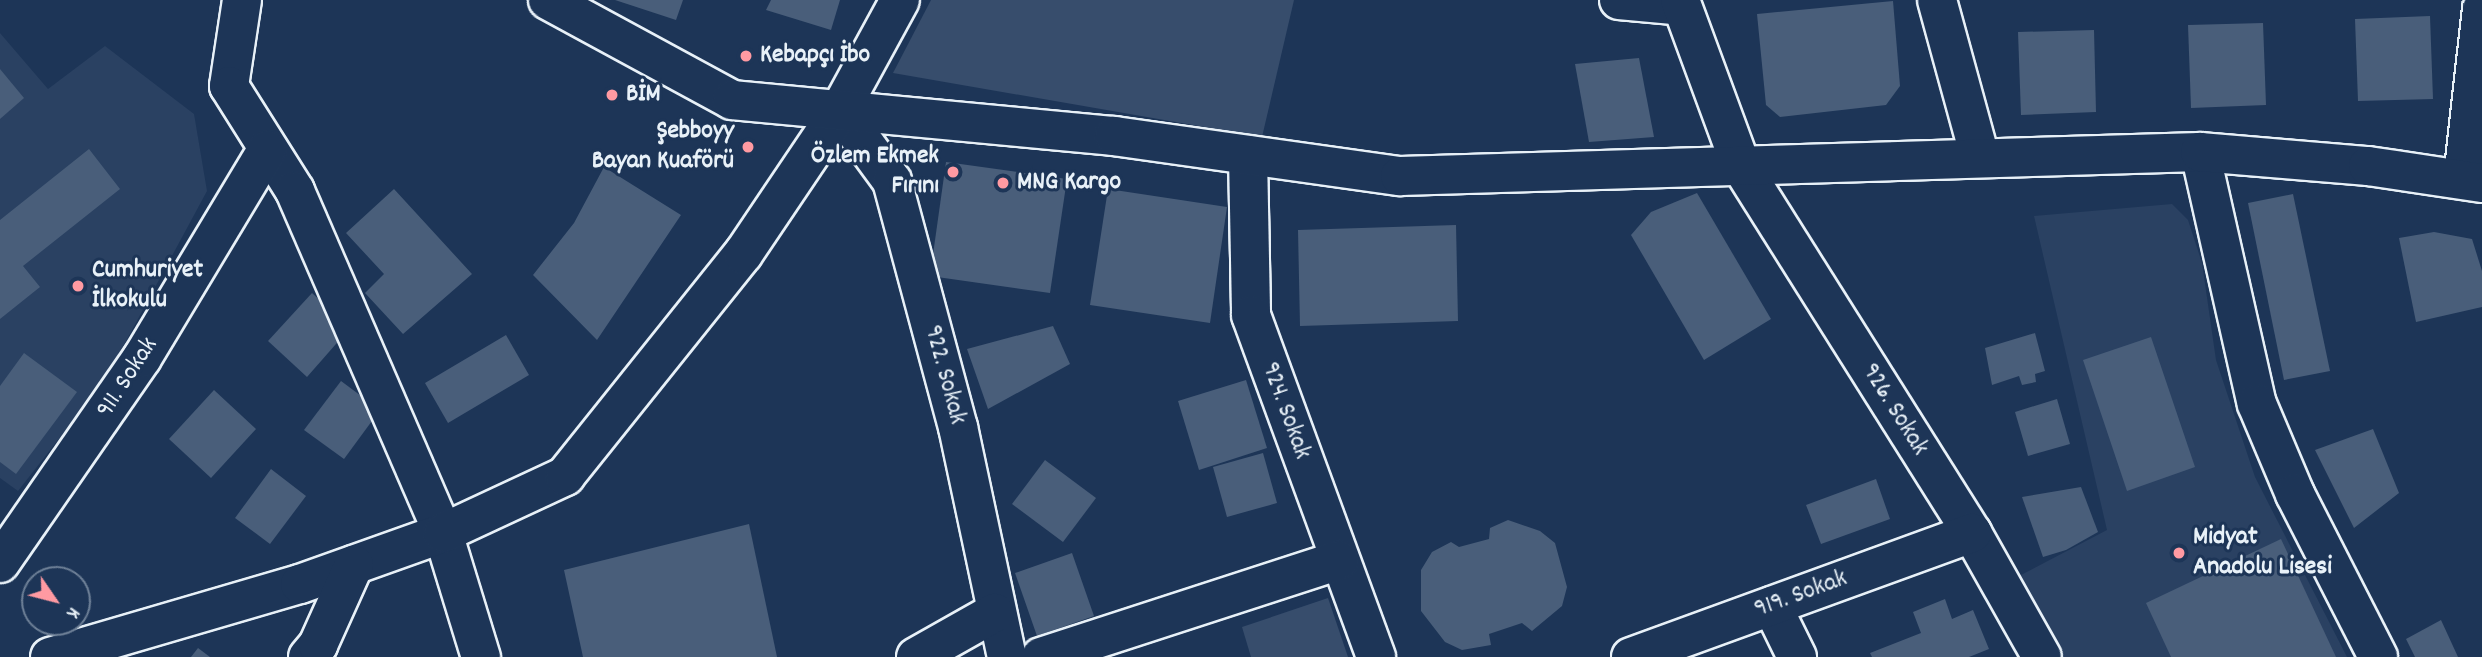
<!DOCTYPE html>
<meta charset="utf-8">
<style>
body{margin:0}
#map{position:relative;width:2482px;height:657px;overflow:hidden;background:#1d3557;font-family:Dekko,sans-serif}
div>[style]{position:absolute}
.built>*{inset:0;background:#2a4162}
.green>*{inset:0;background:#374d6c}
.building>*{inset:0;background:#495e7a}
.roads{filter:drop-shadow(2px 0 #e8f1f8) drop-shadow(-2px 0 #e8f1f8) drop-shadow(0 2px #e8f1f8) drop-shadow(0 -2px #e8f1f8)}
.minor>*{height:38px;margin:-19px;padding:0 19px;transform-origin:19px;border-radius:19px;background:#1d3557}
.major>*{height:38px;margin:-19px;padding:0 19px;transform-origin:19px;border-radius:19px;background:#1d3557}
.dots>*{width:19px;height:19px;translate:-50% -50%;box-sizing:border-box;border:4px solid #1d3557;border-radius:50%}
span{translate:-50% -50%;white-space:nowrap;text-align:center;line-height:1.15;-webkit-text-stroke:6px #1d3557;paint-order:stroke}
.poi-label{font-size:26px;color:#e8f1f8;font-weight:700}
.left{translate:0 -50%;text-align:left}
.right{translate:-100% -50%;text-align:right}
.street-label{font-size:26px;color:#e8f1f8}
.north{position:absolute;left:21px;top:566px;width:70px;height:70px;box-sizing:border-box;background:#1d3557;border:2px solid #6e8097;border-radius:50%;rotate:125deg;font-size:19px;font-weight:700;line-height:28px;text-align:center;color:#e8f1f8}
.north::after{content:'';display:block;margin:auto;width:24px;height:32px;background:#ff9aa2;clip-path:polygon(50% 0,100% 100%,50% 72%,0 100%)}
</style>
<div id="map">
<div class="built">
<i style="clip-path:polygon(0 33px,48px 89px,105px 46px,194px 114px,207px 191px,105px 380px,18px 491px,0 478px)"></i>
<i style="clip-path:polygon(2172px 204px,2188px 220px,2202px 263px,2216px 360px,2255px 477px,2347px 657px,2064px 657px,2019px 576px,2107px 530px,2034px 216px)"></i>
</div>
<div class="green">
<i style="clip-path:polygon(931px 0,1294px 0,1262px 137px,893px 73px)"></i>
<i style="clip-path:polygon(1328px 598px,1348px 657px,1251px 657px,1242px 627px)"></i>
</div>
<div class="building">
<i style="clip-path:polygon(615px 0,683px 0,676px 20px)"></i>
<i style="clip-path:polygon(771px 0,840px 0,831px 30px,766px 10px)"></i>
<i style="clip-path:polygon(1893px 1px,1900px 86px,1886px 105px,1780px 117px,1766px 105px,1757px 14px)"></i>
<i style="clip-path:polygon(2430px 16px,2433px 99px,2358px 101px,2355px 19px)"></i>
<i style="clip-path:polygon(2263px 23px,2266px 105px,2191px 108px,2188px 25px)"></i>
<i style="clip-path:polygon(2094px 30px,2096px 112px,2021px 115px,2018px 32px)"></i>
<i style="clip-path:polygon(1639px 58px,1654px 137px,1589px 142px,1575px 64px)"></i>
<i style="clip-path:polygon(0 69px,24px 98px,0 119px)"></i>
<i style="clip-path:polygon(89px 149px,120px 189px,23px 266px,40px 287px,0 319px,0 220px)"></i>
<i style="clip-path:polygon(946px 162px,1067px 179px,1050px 293px,930px 276px)"></i>
<i style="clip-path:polygon(604px 167px,681px 215px,597px 340px,533px 275px,574px 223px)"></i>
<i style="clip-path:polygon(394px 189px,472px 274px,403px 334px,365px 293px,384px 274px,346px 233px)"></i>
<i style="clip-path:polygon(1108px 189px,1227px 207px,1210px 323px,1090px 305px)"></i>
<i style="clip-path:polygon(1697px 193px,1771px 319px,1704px 360px,1631px 235px,1651px 212px)"></i>
<i style="clip-path:polygon(2293px 194px,2330px 371px,2284px 380px,2248px 203px)"></i>
<i style="clip-path:polygon(1456px 225px,1458px 321px,1300px 326px,1298px 230px)"></i>
<i style="clip-path:polygon(2434px 232px,2472px 239px,2482px 271px,2482px 307px,2416px 322px,2399px 238px)"></i>
<i style="clip-path:polygon(312px 293px,350px 328px,307px 377px,268px 341px)"></i>
<i style="clip-path:polygon(1053px 326px,1070px 364px,988px 409px,967px 349px)"></i>
<i style="clip-path:polygon(2035px 333px,2045px 371px,2035px 374px,2036px 382px,2022px 385px,2019px 376px,1992px 385px,1985px 348px)"></i>
<i style="clip-path:polygon(506px 335px,529px 375px,448px 423px,425px 383px)"></i>
<i style="clip-path:polygon(2151px 337px,2195px 467px,2127px 491px,2083px 360px)"></i>
<i style="clip-path:polygon(24px 353px,77px 392px,16px 474px,0 462px,0 386px)"></i>
<i style="clip-path:polygon(1246px 380px,1267px 448px,1199px 470px,1178px 401px)"></i>
<i style="clip-path:polygon(341px 381px,380px 410px,344px 459px,304px 430px)"></i>
<i style="clip-path:polygon(214px 390px,256px 429px,211px 478px,169px 439px)"></i>
<i style="clip-path:polygon(2057px 399px,2070px 444px,2028px 456px,2015px 412px)"></i>
<i style="clip-path:polygon(2373px 429px,2399px 493px,2354px 528px,2315px 450px)"></i>
<i style="clip-path:polygon(1263px 453px,1277px 503px,1227px 517px,1213px 467px)"></i>
<i style="clip-path:polygon(1045px 460px,1096px 498px,1063px 542px,1012px 504px)"></i>
<i style="clip-path:polygon(271px 469px,306px 496px,270px 544px,235px 518px)"></i>
<i style="clip-path:polygon(1876px 479px,1890px 519px,1821px 544px,1806px 505px)"></i>
<i style="clip-path:polygon(2081px 487px,2098px 532px,2066px 550px,2043px 557px,2022px 497px)"></i>
<i style="clip-path:polygon(1508px 520px,1540px 531px,1555px 543px,1567px 587px,1562px 606px,1532px 631px,1522px 623px,1489px 634px,1491px 645px,1462px 650px,1445px 642px,1421px 611px,1421px 570px,1432px 552px,1451px 542px,1459px 547px,1489px 539px,1490px 528px)"></i>
<i style="clip-path:polygon(749px 524px,777px 657px,583px 657px,564px 570px)"></i>
<i style="clip-path:polygon(2281px 539px,2336px 657px,2171px 657px,2146px 603px)"></i>
<i style="clip-path:polygon(1072px 553px,1094px 616px,1037px 636px,1015px 573px)"></i>
<i style="clip-path:polygon(1945px 599px,1952px 619px,1973px 610px,1989px 649px,1969px 657px,1872px 657px,1870px 653px,1921px 633px,1913px 612px)"></i>
<i style="clip-path:polygon(2441px 620px,2458px 657px,2415px 657px,2406px 639px)"></i>
<i style="clip-path:polygon(198px 648px,210px 657px,191px 657px)"></i>
</div>
<div class="roads">
<div class="minor">
<i style="left:242px;top:0;width:87px;rotate:98.6deg"></i>
<i style="left:229px;top:86px;width:124px;rotate:57.8deg"></i>
<i style="left:295px;top:191px;width:373px;rotate:66.6deg"></i>
<i style="left:443px;top:533px;width:130px;rotate:73deg"></i>
<i style="left:1619px;top:0;width:63px;rotate:5.4deg"></i>
<i style="left:1680px;top:0;width:177px;rotate:69.8deg"></i>
<i style="left:1741px;top:166px;width:434px;rotate:57.8deg"></i>
<i style="left:1972px;top:533px;width:142px;rotate:60.6deg"></i>
<i style="left:1937px;top:0;width:163px;rotate:74.7deg"></i>
<i style="left:840px;top:110px;width:88px;rotate:53.8deg"></i>
<i style="left:892px;top:181px;width:255px;rotate:75deg"></i>
<i style="left:958px;top:427px;width:235px;rotate:78deg"></i>
<i style="left:2200px;top:152px;width:258px;rotate:77.3deg"></i>
<i style="left:2257px;top:404px;width:98px;rotate:67.1deg"></i>
<i style="left:2295px;top:494px;width:183px;rotate:63deg"></i>
<i style="left:1248px;top:155px;width:160px;rotate:88.9deg"></i>
<i style="left:1251px;top:315px;width:364px;rotate:69.9deg"></i>
<i style="left:2463px;top:178px;width:170px;rotate:-83.6deg"></i>
<i style="left:0;top:563px;width:249px;rotate:-55.3deg"></i>
<i style="left:142px;top:358px;width:243px;rotate:-59deg"></i>
<i style="left:1772px;top:606px;width:57px;rotate:63.9deg"></i>
<i style="left:50px;top:657px;width:260px;rotate:-16.3deg"></i>
<i style="left:300px;top:584px;width:152px;rotate:-19.6deg"></i>
<i style="left:443px;top:533px;width:135px;rotate:-25deg"></i>
<i style="left:565px;top:476px;width:285px;rotate:-51.3deg"></i>
<i style="left:743px;top:254px;width:174px;rotate:-56deg"></i>
<i style="left:840px;top:110px;width:125px;rotate:-61.4deg"></i>
<i style="left:308px;top:657px;width:16px;rotate:-50deg"></i>
<i style="left:318px;top:645px;width:88px;rotate:-65.8deg"></i>
<i style="left:916px;top:657px;width:90px;rotate:-29.4deg"></i>
<i style="left:1041px;top:657px;width:314px;rotate:-18deg"></i>
<i style="left:1631px;top:657px;width:363px;rotate:-20deg"></i>
</div>
<div class="major">
<i style="left:548px;top:0;width:209px;rotate:28.5deg"></i>
<i style="left:732px;top:100px;width:384px;rotate:5.4deg"></i>
<i style="left:1114px;top:136px;width:289px;rotate:8deg"></i>
<i style="left:1400px;top:176px;width:800px;rotate:-1.72deg"></i>
<i style="left:2200px;top:152px;width:169px;rotate:4.8deg"></i>
<i style="left:2368px;top:166px;width:115px;rotate:8.5deg"></i>
</div>
</div>
<div class="dots">
<i style="left:746px;top:56px;background:#ff9aa2"></i>
<i style="left:612px;top:95px;background:#ff9aa2"></i>
<i style="left:748px;top:147px;background:#ff9aa2"></i>
<i style="left:953px;top:172px;background:#ff9aa2"></i>
<i style="left:1003px;top:183px;background:#ff9aa2"></i>
<i style="left:78px;top:286px;background:#ff9aa2"></i>
<i style="left:2179px;top:553px;background:#ff9aa2"></i>
</div>
<div class="poi-label">
<span class="left" style="left:760px;top:56px">Kebapçı İbo</span>
<span class="left" style="left:626px;top:95px">BİM</span>
<span class="right" style="left:734px;top:147px">Şebboyy<br>Bayan Kuaförü</span>
<span class="right" style="left:939px;top:172px">Özlem Ekmek<br>Fırını</span>
<span class="left" style="left:1017px;top:183px">MNG Kargo</span>
<span class="left" style="left:92px;top:286px">Cumhuriyet<br>İlkokulu</span>
<span class="left" style="left:2193px;top:553px">Midyat<br>Anadolu Lisesi</span>
</div>
<div class="street-label">
<span style="left:944px;top:375px;rotate:75deg">922. Sokak</span>
<span style="left:128px;top:378px;rotate:-57deg">911. Sokak</span>
<span style="left:1894px;top:410px;rotate:58deg">926. Sokak</span>
<span style="left:1285px;top:411px;rotate:70deg">924. Sokak</span>
<span style="left:1801px;top:595px;rotate:-20deg">919. Sokak</span>
</div>
<div class="north">K</div>
</div>
